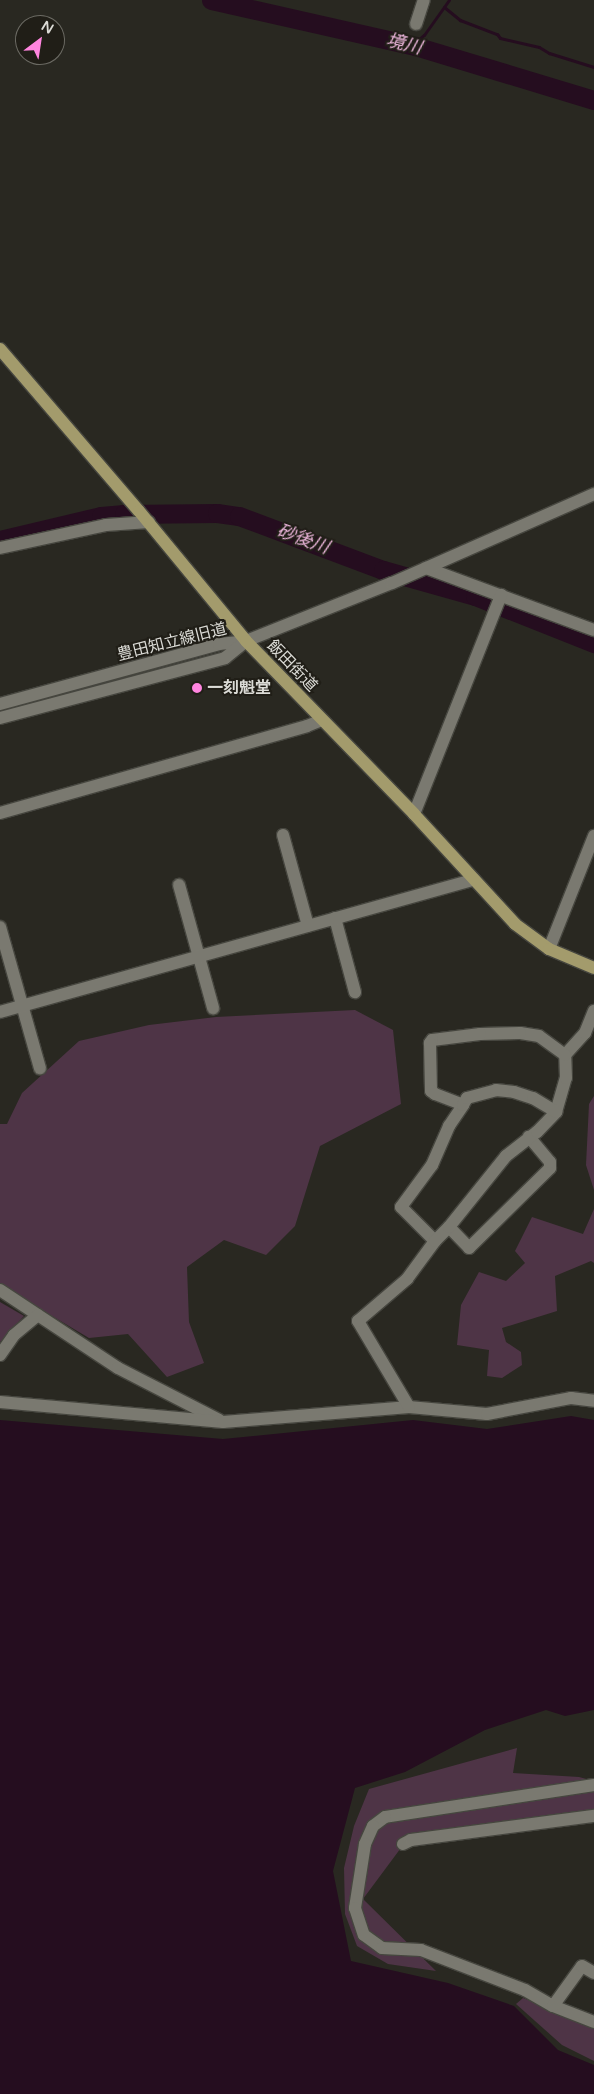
<!DOCTYPE html>
<meta charset="utf-8">
<style>
body{margin:0}
#map{position:relative;width:594px;height:2094px;overflow:hidden;background:#292821;font-family:"Varela Round","Noto Sans JP",sans-serif}
div>[style]{position:absolute}
.green>*{inset:0;background:#4e3446}
.water>*{inset:0;background:#250d1f}
.stream>*{height:3px;margin:-1.5px;padding:0 1.5px;transform-origin:1.5px;border-radius:1.5px;background:#250d1f}
.river>*{height:19px;margin:-9.5px;padding:0 9.5px;transform-origin:9.5px;border-radius:9.5px;background:#250d1f}
.roads{filter:drop-shadow(1px 0 #46463f) drop-shadow(-1px 0 #46463f) drop-shadow(0 1px #46463f) drop-shadow(0 -1px #46463f)}
.minor>*{height:12px;margin:-6px;padding:0 6px;transform-origin:6px;border-radius:6px;background:#7a7970}
.major>*{height:12px;margin:-6px;padding:0 6px;transform-origin:6px;border-radius:6px;background:#a39b6c}
.dots>*{width:14px;height:14px;translate:-50% -50%;box-sizing:border-box;border:2px solid #201e17;border-radius:50%}
span{translate:-50% -50%;white-space:nowrap;text-align:center;line-height:1.15;-webkit-text-stroke:4px #201e17;paint-order:stroke}
.street-label{font-size:16px;color:#dbdbd6}
.poi-label{font-size:16px;color:#dbdbd6;font-weight:700}
.left{translate:0 -50%;text-align:left}
.water-label{font-size:18px;color:#eeb7dd;font-style:italic}
.north{position:absolute;left:15px;top:15px;width:50px;height:50px;box-sizing:border-box;background:#201e17;border:1px solid #6b6a63;border-radius:50%;rotate:31deg;font-size:14px;font-weight:700;line-height:20px;text-align:center;color:#dbdbd6}
.north::after{content:'';display:block;margin:auto;width:18px;height:22px;background:#ff85df;clip-path:polygon(50% 0,100% 100%,50% 72%,0 100%)}
</style>
<div id="map">
<div class="green">
<i style="clip-path:polygon(355px 1010px,393px 1030px,401px 1104px,320px 1146px,295px 1226px,266px 1255px,224px 1240px,187px 1267px,189px 1322px,204px 1363px,167px 1377px,128px 1334px,89px 1338px,0 1285px,0 1124px,7px 1124px,22px 1093px,79px 1041px,149px 1025px,216px 1017px)"></i>
<i style="clip-path:polygon(594px 1096px,594px 1190px,586px 1165px,589px 1104px)"></i>
<i style="clip-path:polygon(594px 1209px,594px 1263px,591px 1261px,555px 1276px,557px 1311px,502px 1328px,506px 1342px,521px 1352px,522px 1365px,502px 1378px,487px 1376px,489px 1350px,457px 1345px,461px 1305px,479px 1272px,506px 1281px,525px 1263px,515px 1251px,532px 1217px,583px 1234px)"></i>
<i style="clip-path:polygon(0 1302px,24px 1316px,0 1342px)"></i>
<i style="clip-path:polygon(517px 1748px,513px 1773px,579px 1777px,594px 1781px,594px 1814px,412px 1833px,363px 1899px,436px 1971px,388px 1964px,357px 1946px,345px 1914px,344px 1868px,354px 1826px,369px 1789px)"></i>
<i style="clip-path:polygon(523px 1998px,594px 2026px,594px 2061px,562px 2045px,516px 2004px)"></i>
</div>
<div class="water">
<i style="clip-path:polygon(571px 1416px,594px 1420px,594px 1710px,565px 1716px,546px 1710px,485px 1730px,405px 1772px,355px 1788px,333px 1871px,351px 1961px,448px 1983px,514px 2006px,558px 2050px,594px 2065px,594px 2094px,0 2094px,0 1420px,223px 1439px,413px 1420px,487px 1429px)"></i>
</div>
<div class="stream">
<i style="left:444px;top:7px;width:21px;rotate:39deg"></i>
<i style="left:460px;top:20px;width:40px;rotate:21deg"></i>
<i style="left:497px;top:34px;width:5px;rotate:53deg"></i>
<i style="left:500px;top:38px;width:40px;rotate:13deg"></i>
<i style="left:539px;top:47px;width:12px;rotate:31deg"></i>
<i style="left:549px;top:53px;width:47px;rotate:17.3deg"></i>
<i style="left:412px;top:45px;width:16px;rotate:-40deg"></i>
<i style="left:424px;top:35px;width:43px;rotate:-54.5deg"></i>
</div>
<div class="river">
<i style="left:211px;top:0;width:209px;rotate:12.7deg"></i>
<i style="left:415px;top:46px;width:187px;rotate:16.8deg"></i>
<i style="left:0;top:540px;width:104px;rotate:-13.4deg"></i>
<i style="left:101px;top:516px;width:23px;rotate:-5deg"></i>
<i style="left:124px;top:514px;width:93px;rotate:-0.6deg"></i>
<i style="left:217px;top:513px;width:22px;rotate:8deg"></i>
<i style="left:239px;top:516px;width:154px;rotate:20.6deg"></i>
<i style="left:383px;top:570px;width:96px;rotate:15.8deg"></i>
<i style="left:475px;top:596px;width:128px;rotate:21.6deg"></i>
</div>
<div class="roads">
<div class="minor">
<i style="left:416px;top:24px;width:25px;rotate:-72deg"></i>
<i style="left:0;top:548px;width:108px;rotate:-12.2deg"></i>
<i style="left:106px;top:525px;width:43px;rotate:-4deg"></i>
<i style="left:426px;top:568px;width:179px;rotate:20.3deg"></i>
<i style="left:0;top:704px;width:227px;rotate:-15.3deg"></i>
<i style="left:219px;top:644px;width:27px;rotate:-6deg"></i>
<i style="left:246px;top:641px;width:157px;rotate:-21.7deg"></i>
<i style="left:392px;top:583px;width:221px;rotate:-23.8deg"></i>
<i style="left:0;top:718px;width:233px;rotate:-14.9deg"></i>
<i style="left:225px;top:658px;width:27px;rotate:-39deg"></i>
<i style="left:0;top:813px;width:319px;rotate:-15.8deg"></i>
<i style="left:307px;top:726px;width:16px;rotate:-22deg"></i>
<i style="left:414px;top:814px;width:236px;rotate:-68.3deg"></i>
<i style="left:283px;top:835px;width:94px;rotate:74.6deg"></i>
<i style="left:179px;top:885px;width:128px;rotate:74.5deg"></i>
<i style="left:335px;top:918px;width:77px;rotate:74.9deg"></i>
<i style="left:0;top:927px;width:147px;rotate:74.2deg"></i>
<i style="left:549px;top:949px;width:122px;rotate:-68.3deg"></i>
<i style="left:0;top:1012px;width:492px;rotate:-15.6deg"></i>
<i style="left:565px;top:1055px;width:30px;rotate:-48deg"></i>
<i style="left:585px;top:1033px;width:24px;rotate:-68deg"></i>
<i style="left:449px;top:1227px;width:29px;rotate:46deg"></i>
<i style="left:469px;top:1248px;width:114px;rotate:-44.6deg"></i>
<i style="left:550px;top:1168px;width:6px;rotate:-90deg"></i>
<i style="left:550px;top:1162px;width:33px;rotate:-130deg"></i>
<i style="left:435px;top:1241px;width:48px;rotate:-135deg"></i>
<i style="left:401px;top:1207px;width:52px;rotate:-53.6deg"></i>
<i style="left:432px;top:1165px;width:43px;rotate:-66.4deg"></i>
<i style="left:449px;top:1126px;width:25px;rotate:-56deg"></i>
<i style="left:0;top:1290px;width:141px;rotate:33.5deg"></i>
<i style="left:118px;top:1368px;width:114px;rotate:27.2deg"></i>
<i style="left:0;top:1355px;width:24px;rotate:-55deg"></i>
<i style="left:14px;top:1335px;width:31px;rotate:-40deg"></i>
<i style="left:0;top:1402px;width:224px;rotate:5.1deg"></i>
<i style="left:223px;top:1422px;width:187px;rotate:-4.6deg"></i>
<i style="left:409px;top:1407px;width:78px;rotate:5.1deg"></i>
<i style="left:487px;top:1414px;width:86px;rotate:-10.8deg"></i>
<i style="left:571px;top:1398px;width:23px;rotate:7deg"></i>
<i style="left:409px;top:1407px;width:100px;rotate:-120.7deg"></i>
<i style="left:358px;top:1321px;width:65px;rotate:-40.6deg"></i>
<i style="left:407px;top:1279px;width:47px;rotate:-53.6deg"></i>
<i style="left:435px;top:1241px;width:20px;rotate:-45deg"></i>
<i style="left:449px;top:1227px;width:91px;rotate:-51.2deg"></i>
<i style="left:506px;top:1156px;width:39px;rotate:-38deg"></i>
<i style="left:537px;top:1132px;width:28px;rotate:-46deg"></i>
<i style="left:556px;top:1112px;width:35px;rotate:-74deg"></i>
<i style="left:566px;top:1078px;width:23px;rotate:-92deg"></i>
<i style="left:565px;top:1055px;width:32px;rotate:-144deg"></i>
<i style="left:539px;top:1036px;width:19px;rotate:-171deg"></i>
<i style="left:520px;top:1033px;width:40px;rotate:178.6deg"></i>
<i style="left:480px;top:1034px;width:48px;rotate:172.9deg"></i>
<i style="left:432px;top:1040px;width:4px;rotate:124deg"></i>
<i style="left:430px;top:1043px;width:48px;rotate:88.8deg"></i>
<i style="left:431px;top:1091px;width:5px;rotate:37deg"></i>
<i style="left:435px;top:1094px;width:30px;rotate:21deg"></i>
<i style="left:463px;top:1105px;width:8px;rotate:-60deg"></i>
<i style="left:467px;top:1098px;width:30px;rotate:-15deg"></i>
<i style="left:496px;top:1090px;width:18px;rotate:6deg"></i>
<i style="left:514px;top:1092px;width:20px;rotate:18deg"></i>
<i style="left:533px;top:1098px;width:27px;rotate:31deg"></i>
<i style="left:594px;top:1785px;width:211px;rotate:171.3deg"></i>
<i style="left:385px;top:1817px;width:15px;rotate:143deg"></i>
<i style="left:373px;top:1826px;width:20px;rotate:114deg"></i>
<i style="left:365px;top:1844px;width:65px;rotate:98.9deg"></i>
<i style="left:355px;top:1908px;width:28px;rotate:72deg"></i>
<i style="left:364px;top:1935px;width:22px;rotate:36deg"></i>
<i style="left:382px;top:1948px;width:39px;rotate:3deg"></i>
<i style="left:421px;top:1950px;width:111px;rotate:21deg"></i>
<i style="left:525px;top:1990px;width:32px;rotate:30deg"></i>
<i style="left:553px;top:2006px;width:44px;rotate:21.3deg"></i>
<i style="left:403px;top:1844px;width:9px;rotate:-27deg"></i>
<i style="left:411px;top:1840px;width:185px;rotate:-7.5deg"></i>
<i style="left:553px;top:2006px;width:49px;rotate:-54.1deg"></i>
<i style="left:582px;top:1966px;width:14px;rotate:30deg"></i>
</div>
<div class="major">
<i style="left:0;top:349px;width:213px;rotate:49.4deg"></i>
<i style="left:139px;top:511px;width:168px;rotate:50.5deg"></i>
<i style="left:246px;top:641px;width:241px;rotate:45.8deg"></i>
<i style="left:414px;top:814px;width:149px;rotate:47.4deg"></i>
<i style="left:515px;top:924px;width:42px;rotate:36.3deg"></i>
<i style="left:549px;top:949px;width:49px;rotate:22.9deg"></i>
</div>
</div>
<div class="dots">
<i style="left:197px;top:688px;background:#ff85df"></i>
</div>
<div class="street-label">
<span style="left:172px;top:642px;rotate:-14deg">豊田知立線旧道</span>
<span style="left:292px;top:666px;rotate:46deg">飯田街道</span>
</div>
<div class="poi-label">
<span class="left" style="left:207px;top:688px">一刻魁堂</span>
</div>
<div class="water-label">
<span style="left:404px;top:44px;rotate:14deg">境川</span>
<span style="left:303px;top:539px;rotate:20deg">砂後川</span>
</div>
<div class="north">N</div>
</div>
